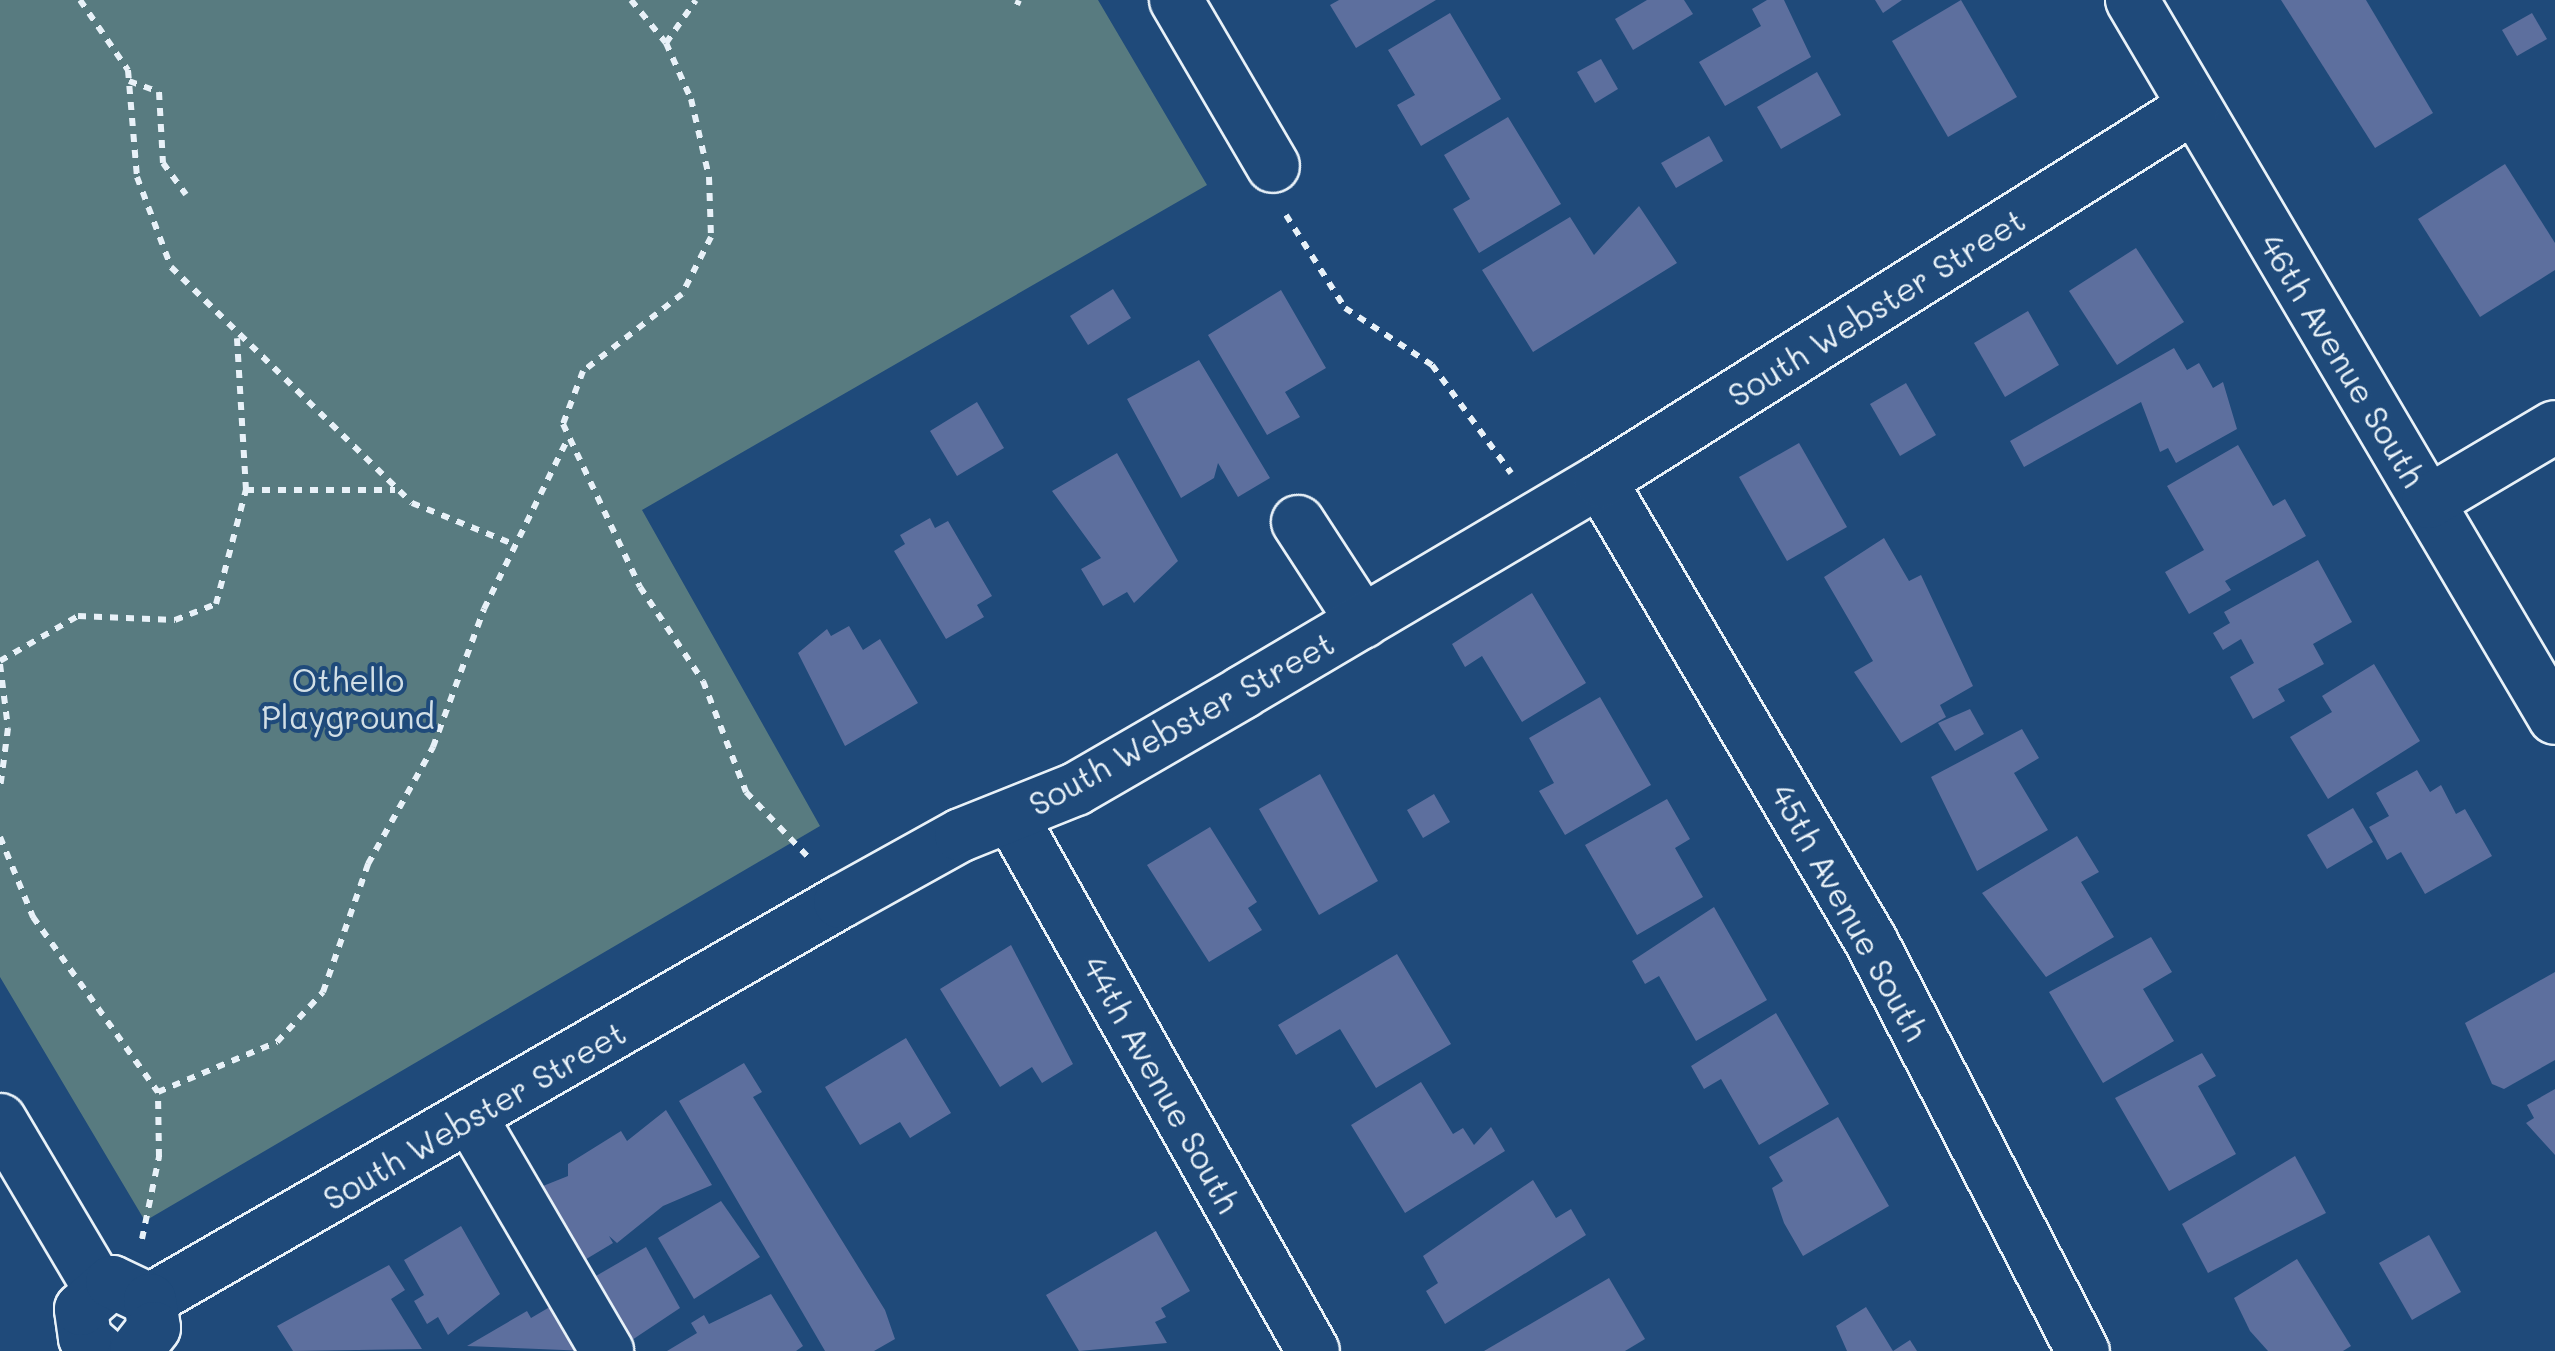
<!DOCTYPE html>
<style>
body{margin:0}
#map{position:relative;width:2555px;height:1351px;overflow:hidden;background:#1f4a7a;font-family:Mali,sans-serif}
div>[style]{position:absolute}
.green>*{inset:0;background:#587b80}
.building>*{inset:0;background:#5d6f9e}
.path>*{height:6px;margin-top:-3px;transform-origin:0;background:repeating-linear-gradient(90deg,#e8f1f8 0 8px,transparent 0 16px)}
.roads{filter:drop-shadow(2px 0 #e8f1f8) drop-shadow(-2px 0 #e8f1f8) drop-shadow(0 2px #e8f1f8) drop-shadow(0 -2px #e8f1f8)}
.minor>*{height:52px;margin:-26px;padding:0 26px;transform-origin:26px;border-radius:26px;background:#1f4a7a}
span{translate:-50% -50%;white-space:nowrap;text-align:center;line-height:1.15;-webkit-text-stroke:8px #1f4a7a;paint-order:stroke}
.street-label{font-size:32px;color:#e8f1f8}
.park-label{font-size:32px;color:#d2dfe6}
</style>
<div id="map">
<div class="green">
<i style="clip-path:polygon(0 0,1098px 0,1207px 185px,642px 510px,820px 826px,145px 1221px,0 977px)"></i>
</div>
<div class="building">
<i style="clip-path:polygon(1339px 0,1436px 0,1356px 48px,1330px 5px)"></i>
<i style="clip-path:polygon(1647px 0,1684px 0,1693px 14px,1633px 50px,1615px 19px)"></i>
<i style="clip-path:polygon(1767px 0,1784px 0,1811px 57px,1725px 106px,1699px 62px,1761px 26px,1752px 9px)"></i>
<i style="clip-path:polygon(1875px 0,1902px 0,1883px 13px)"></i>
<i style="clip-path:polygon(1961px 0,2017px 97px,1948px 137px,1892px 41px)"></i>
<i style="clip-path:polygon(2281px 0,2366px 0,2433px 113px,2375px 148px)"></i>
<i style="clip-path:polygon(1450px 13px,1501px 99px,1421px 146px,1397px 105px,1415px 95px,1388px 50px)"></i>
<i style="clip-path:polygon(2532px 13px,2547px 39px,2517px 56px,2502px 30px)"></i>
<i style="clip-path:polygon(1601px 59px,1618px 89px,1595px 103px,1577px 72px)"></i>
<i style="clip-path:polygon(1817px 72px,1841px 115px,1781px 149px,1757px 107px)"></i>
<i style="clip-path:polygon(1508px 117px,1561px 204px,1479px 253px,1453px 209px,1470px 199px,1444px 155px)"></i>
<i style="clip-path:polygon(1709px 136px,1723px 161px,1676px 188px,1661px 163px)"></i>
<i style="clip-path:polygon(2505px 164px,2555px 243px,2555px 270px,2480px 317px,2418px 219px)"></i>
<i style="clip-path:polygon(1639px 206px,1677px 263px,1533px 352px,1482px 270px,1570px 217px,1594px 255px)"></i>
<i style="clip-path:polygon(2136px 248px,2184px 322px,2117px 365px,2069px 291px)"></i>
<i style="clip-path:polygon(1113px 289px,1131px 318px,1088px 345px,1070px 316px)"></i>
<i style="clip-path:polygon(1281px 290px,1326px 368px,1285px 392px,1300px 417px,1267px 435px,1208px 335px)"></i>
<i style="clip-path:polygon(2028px 311px,2059px 365px,2005px 397px,1974px 343px)"></i>
<i style="clip-path:polygon(2174px 348px,2187px 370px,2199px 363px,2213px 388px,2223px 382px,2237px 429px,2176px 463px,2168px 448px,2160px 452px,2141px 402px,2024px 467px,2010px 441px)"></i>
<i style="clip-path:polygon(1199px 360px,1270px 478px,1238px 497px,1218px 463px,1214px 478px,1181px 498px,1127px 399px)"></i>
<i style="clip-path:polygon(1906px 383px,1936px 435px,1900px 456px,1870px 404px)"></i>
<i style="clip-path:polygon(977px 402px,1004px 448px,957px 476px,930px 431px)"></i>
<i style="clip-path:polygon(1799px 443px,1847px 527px,1787px 561px,1739px 477px)"></i>
<i style="clip-path:polygon(2238px 445px,2273px 506px,2285px 499px,2306px 536px,2225px 581px,2231px 590px,2189px 614px,2165px 572px,2204px 550px,2167px 486px)"></i>
<i style="clip-path:polygon(1117px 453px,1178px 561px,1134px 603px,1127px 592px,1103px 606px,1081px 569px,1101px 558px,1052px 491px)"></i>
<i style="clip-path:polygon(930px 518px,935px 528px,948px 521px,992px 596px,977px 605px,984px 617px,946px 639px,894px 551px,905px 544px,900px 535px)"></i>
<i style="clip-path:polygon(1884px 538px,1909px 581px,1921px 575px,1973px 686px,1940px 705px,1946px 717px,1901px 743px,1854px 672px,1873px 661px,1824px 577px)"></i>
<i style="clip-path:polygon(2318px 560px,2352px 622px,2313px 644px,2324px 664px,2278px 689px,2285px 701px,2253px 719px,2230px 677px,2254px 663px,2241px 639px,2223px 650px,2213px 633px,2230px 623px,2224px 612px)"></i>
<i style="clip-path:polygon(1532px 593px,1586px 683px,1522px 722px,1482px 656px,1465px 667px,1452px 644px)"></i>
<i style="clip-path:polygon(849px 626px,863px 650px,880px 639px,918px 703px,845px 746px,798px 653px,827px 629px,831px 636px)"></i>
<i style="clip-path:polygon(2374px 664px,2420px 741px,2328px 799px,2290px 737px,2332px 712px,2322px 696px)"></i>
<i style="clip-path:polygon(1600px 697px,1651px 785px,1565px 835px,1539px 791px,1554px 783px,1529px 738px)"></i>
<i style="clip-path:polygon(1970px 709px,1984px 734px,1955px 751px,1938px 723px)"></i>
<i style="clip-path:polygon(2022px 729px,2039px 758px,2014px 773px,2048px 830px,1977px 871px,1931px 777px)"></i>
<i style="clip-path:polygon(2417px 770px,2430px 792px,2441px 785px,2456px 814px,2465px 809px,2492px 856px,2425px 894px,2401px 852px,2387px 860px,2369px 827px,2389px 816px,2376px 793px)"></i>
<i style="clip-path:polygon(1320px 774px,1378px 881px,1319px 915px,1259px 809px)"></i>
<i style="clip-path:polygon(1434px 794px,1450px 822px,1423px 838px,1407px 810px)"></i>
<i style="clip-path:polygon(1667px 799px,1690px 839px,1675px 848px,1703px 897px,1637px 935px,1585px 845px)"></i>
<i style="clip-path:polygon(2353px 808px,2373px 842px,2327px 869px,2307px 835px)"></i>
<i style="clip-path:polygon(1210px 827px,1257px 902px,1248px 908px,1262px 930px,1209px 962px,1147px 865px)"></i>
<i style="clip-path:polygon(2077px 836px,2099px 872px,2081px 882px,2114px 937px,2046px 977px,1982px 893px)"></i>
<i style="clip-path:polygon(1714px 907px,1767px 1000px,1696px 1041px,1659px 976px,1645px 984px,1632px 961px)"></i>
<i style="clip-path:polygon(2151px 937px,2172px 972px,2143px 989px,2174px 1041px,2103px 1083px,2049px 992px)"></i>
<i style="clip-path:polygon(1011px 945px,1073px 1064px,1042px 1083px,1032px 1067px,1000px 1087px,940px 989px)"></i>
<i style="clip-path:polygon(1397px 954px,1451px 1044px,1376px 1088px,1340px 1029px,1296px 1055px,1278px 1025px)"></i>
<i style="clip-path:polygon(2555px 972px,2555px 1060px,2504px 1089px,2492px 1084px,2465px 1023px)"></i>
<i style="clip-path:polygon(1776px 1013px,1829px 1104px,1759px 1145px,1721px 1079px,1704px 1089px,1691px 1066px)"></i>
<i style="clip-path:polygon(906px 1038px,951px 1113px,910px 1138px,900px 1122px,860px 1145px,825px 1087px)"></i>
<i style="clip-path:polygon(2202px 1053px,2216px 1076px,2198px 1086px,2236px 1154px,2169px 1191px,2115px 1098px)"></i>
<i style="clip-path:polygon(744px 1063px,762px 1092px,753px 1097px,885px 1310px,895px 1339px,874px 1351px,825px 1351px,679px 1101px)"></i>
<i style="clip-path:polygon(1421px 1082px,1453px 1134px,1463px 1128px,1474px 1145px,1491px 1127px,1505px 1151px,1405px 1213px,1351px 1125px)"></i>
<i style="clip-path:polygon(2555px 1089px,2555px 1155px,2526px 1123px,2534px 1118px,2527px 1105px)"></i>
<i style="clip-path:polygon(666px 1110px,712px 1185px,663px 1206px,617px 1243px,609px 1236px,613px 1243px,578px 1264px,533px 1190px,568px 1176px,568px 1164px,621px 1131px,627px 1141px)"></i>
<i style="clip-path:polygon(1838px 1117px,1889px 1206px,1803px 1256px,1784px 1223px,1772px 1188px,1783px 1181px,1769px 1157px)"></i>
<i style="clip-path:polygon(2295px 1156px,2326px 1213px,2208px 1273px,2182px 1224px)"></i>
<i style="clip-path:polygon(1533px 1180px,1556px 1218px,1571px 1209px,1586px 1235px,1445px 1324px,1426px 1291px,1438px 1283px,1423px 1256px)"></i>
<i style="clip-path:polygon(721px 1201px,760px 1257px,694px 1299px,658px 1238px)"></i>
<i style="clip-path:polygon(461px 1226px,500px 1294px,448px 1335px,438px 1317px,427px 1324px,414px 1301px,424px 1295px,404px 1260px)"></i>
<i style="clip-path:polygon(1156px 1231px,1190px 1291px,1161px 1308px,1166px 1317px,1155px 1322px,1167px 1343px,1079px 1351px,1046px 1295px)"></i>
<i style="clip-path:polygon(2429px 1235px,2461px 1292px,2412px 1320px,2379px 1263px)"></i>
<i style="clip-path:polygon(646px 1247px,680px 1308px,626px 1344px,589px 1280px)"></i>
<i style="clip-path:polygon(2297px 1259px,2351px 1346px,2343px 1351px,2268px 1351px,2250px 1331px,2234px 1298px)"></i>
<i style="clip-path:polygon(389px 1265px,405px 1290px,391px 1299px,422px 1349px,293px 1351px,277px 1326px)"></i>
<i style="clip-path:polygon(1609px 1278px,1645px 1339px,1625px 1351px,1484px 1351px)"></i>
<i style="clip-path:polygon(771px 1294px,803px 1346px,796px 1351px,667px 1351px,697px 1333px,691px 1323px,704px 1315px,709px 1324px)"></i>
<i style="clip-path:polygon(560px 1301px,588px 1351px,467px 1346px,527px 1311px,531px 1318px)"></i>
<i style="clip-path:polygon(1866px 1307px,1893px 1351px,1910px 1340px,1917px 1351px,1847px 1351px,1836px 1326px)"></i>
</div>
<div class="path">
<i style="left:80px;top:0;width:85px;rotate:55.6deg"></i>
<i style="left:128px;top:70px;width:107px;rotate:85.2deg"></i>
<i style="left:137px;top:177px;width:96px;rotate:69.3deg"></i>
<i style="left:171px;top:267px;width:337px;rotate:44.4deg"></i>
<i style="left:412px;top:503px;width:109px;rotate:22.1deg"></i>
<i style="left:631px;top:0;width:55px;rotate:50.9deg"></i>
<i style="left:666px;top:43px;width:61px;rotate:65.9deg"></i>
<i style="left:691px;top:99px;width:80px;rotate:77deg"></i>
<i style="left:709px;top:177px;width:60px;rotate:88.1deg"></i>
<i style="left:711px;top:237px;width:64px;rotate:117deg"></i>
<i style="left:682px;top:294px;width:125px;rotate:142.1deg"></i>
<i style="left:583px;top:371px;width:57px;rotate:110.7deg"></i>
<i style="left:563px;top:424px;width:180px;rotate:64.7deg"></i>
<i style="left:640px;top:587px;width:113px;rotate:56.2deg"></i>
<i style="left:703px;top:681px;width:119px;rotate:68.8deg"></i>
<i style="left:746px;top:792px;width:94px;rotate:46.3deg"></i>
<i style="left:1017px;top:5px;width:5px;rotate:-68deg"></i>
<i style="left:666px;top:43px;width:52px;rotate:-55.1deg"></i>
<i style="left:129px;top:81px;width:32px;rotate:20deg"></i>
<i style="left:159px;top:92px;width:71px;rotate:86.8deg"></i>
<i style="left:163px;top:163px;width:39px;rotate:54deg"></i>
<i style="left:1286px;top:215px;width:110px;rotate:57.6deg"></i>
<i style="left:1345px;top:308px;width:104px;rotate:33.2deg"></i>
<i style="left:1432px;top:365px;width:134px;rotate:53.8deg"></i>
<i style="left:246px;top:490px;width:149px"></i>
<i style="left:0;top:661px;width:90px;rotate:-30deg"></i>
<i style="left:78px;top:616px;width:97px;rotate:2.4deg"></i>
<i style="left:175px;top:620px;width:44px;rotate:-21.3deg"></i>
<i style="left:216px;top:604px;width:118px;rotate:-75.3deg"></i>
<i style="left:246px;top:490px;width:152px;rotate:-93.4deg"></i>
<i style="left:0;top:664px;width:64px;rotate:82.9deg"></i>
<i style="left:8px;top:728px;width:62px;rotate:97.5deg"></i>
<i style="left:0;top:837px;width:87px;rotate:67.6deg"></i>
<i style="left:33px;top:917px;width:215px;rotate:54.5deg"></i>
<i style="left:158px;top:1092px;width:129px;rotate:-22.8deg"></i>
<i style="left:277px;top:1042px;width:68px;rotate:-47.4deg"></i>
<i style="left:323px;top:992px;width:136px;rotate:-70.6deg"></i>
<i style="left:368px;top:864px;width:134px;rotate:-60.9deg"></i>
<i style="left:433px;top:747px;width:147px;rotate:-69.7deg"></i>
<i style="left:484px;top:609px;width:188px;rotate:-63.8deg"></i>
<i style="left:142px;top:1239px;width:84px;rotate:-78.3deg"></i>
<i style="left:159px;top:1157px;width:65px;rotate:-90.9deg"></i>
</div>
<div class="roads">
<div class="minor">
<i style="left:1176px;top:0;width:192px;rotate:59.7deg"></i>
<i style="left:2132px;top:0;width:833px;rotate:59.5deg"></i>
<i style="left:1600px;top:481px;width:534px;rotate:59.5deg"></i>
<i style="left:1871px;top:941px;width:462px;rotate:62.7deg"></i>
<i style="left:2428px;top:502px;width:147px;rotate:-30.6deg"></i>
<i style="left:1298px;top:522px;width:119px;rotate:57deg"></i>
<i style="left:1011px;top:816px;width:614px;rotate:60.56deg"></i>
<i style="left:471px;top:1118px;width:270px;rotate:59.7deg"></i>
<i style="left:0;top:1120px;width:193px;rotate:59.4deg"></i>
<i style="left:150px;top:1300px;width:797px;rotate:-29.98deg"></i>
<i style="left:840px;top:902px;width:138px;rotate:-29deg"></i>
<i style="left:961px;top:835px;width:124px;rotate:-21.8deg"></i>
<i style="left:1076px;top:789px;width:193px;rotate:-30.1deg"></i>
<i style="left:1243px;top:692px;width:415px;rotate:-30.6deg"></i>
<i style="left:1600px;top:481px;width:700px;rotate:-32.21deg"></i>
<i style="left:100px;top:1351px;width:20px;rotate:-139deg"></i>
<i style="left:85px;top:1338px;width:29px;rotate:-98deg"></i>
<i style="left:81px;top:1309px;width:41px;rotate:-41.1deg"></i>
<i style="left:112px;top:1282px;width:42px;rotate:25.3deg"></i>
<i style="left:150px;top:1300px;width:28px;rotate:82deg"></i>
<i style="left:154px;top:1328px;width:29px;rotate:128deg"></i>
</div>
</div>
<div class="street-label">
<span style="left:1876px;top:307px;rotate:-32deg">South Webster Street</span>
<span style="left:2343px;top:360px;rotate:59deg">46th Avenue South</span>
<span style="left:1181px;top:723px;rotate:-29deg">South Webster Street</span>
<span style="left:1850px;top:912px;rotate:61deg">45th Avenue South</span>
<span style="left:1162px;top:1084px;rotate:61deg">44th Avenue South</span>
<span style="left:474px;top:1115px;rotate:-30deg">South Webster Street</span>
</div>
<div class="park-label">
<span style="left:348px;top:698px">Othello<br>Playground</span>
</div>
</div>
